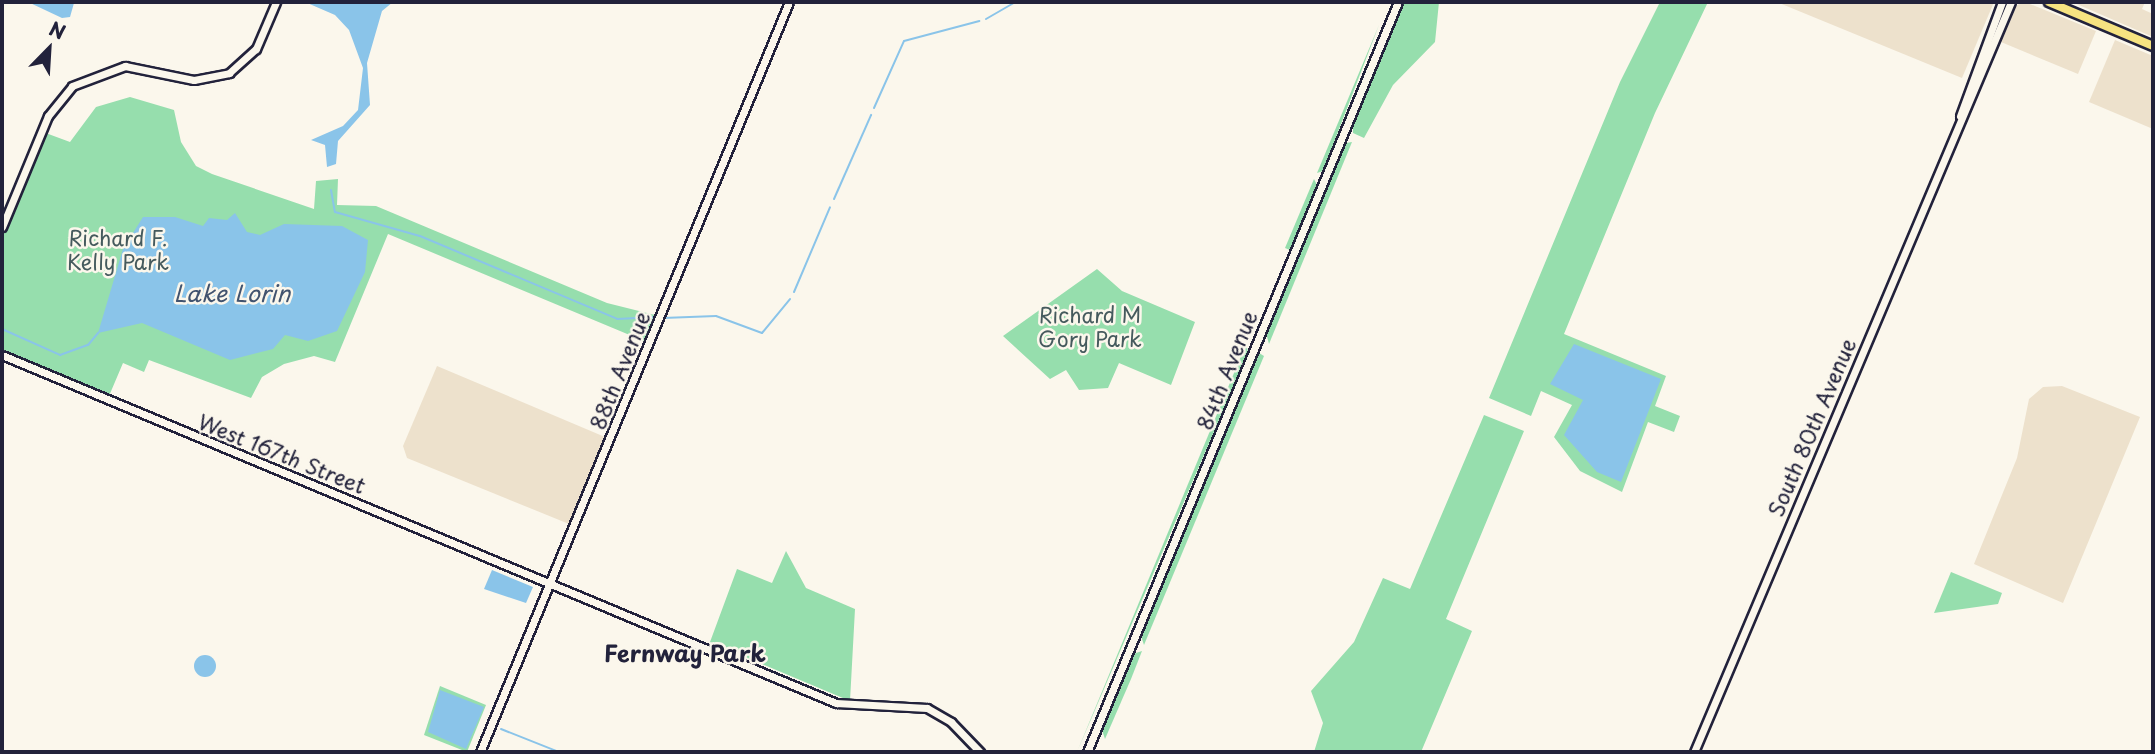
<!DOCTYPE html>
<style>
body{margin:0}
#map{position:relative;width:2155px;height:754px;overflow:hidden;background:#fbf7ec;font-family:"Playpen Sans",sans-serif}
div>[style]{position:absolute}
.built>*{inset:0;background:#ede1cc}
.green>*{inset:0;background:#96dead}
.water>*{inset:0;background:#8ac4e9}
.round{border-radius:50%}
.stream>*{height:2px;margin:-1px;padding:0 1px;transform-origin:1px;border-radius:1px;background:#8ac4e9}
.roads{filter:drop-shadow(2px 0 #22223b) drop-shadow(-2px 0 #22223b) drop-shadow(0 2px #22223b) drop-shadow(0 -2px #22223b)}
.secondary>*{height:7px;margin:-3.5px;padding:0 3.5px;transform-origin:3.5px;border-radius:3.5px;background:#fbf7ec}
.primary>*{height:8px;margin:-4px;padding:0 4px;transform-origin:4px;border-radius:4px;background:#f6e381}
span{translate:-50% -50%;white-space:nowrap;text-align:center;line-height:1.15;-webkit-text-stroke:5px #fbf7ec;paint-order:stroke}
.park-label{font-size:21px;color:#455a5d}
.street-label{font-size:21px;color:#22223b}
.water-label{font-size:23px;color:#41536f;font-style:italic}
.neighbourhood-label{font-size:23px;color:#22223b;font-weight:700}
.frame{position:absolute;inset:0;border:4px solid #22223b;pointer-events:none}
.north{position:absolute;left:14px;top:14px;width:70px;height:70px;-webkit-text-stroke:5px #fbf7ec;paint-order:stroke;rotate:24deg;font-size:19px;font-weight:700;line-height:28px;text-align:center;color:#22223b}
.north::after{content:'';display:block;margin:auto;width:24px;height:32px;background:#22223b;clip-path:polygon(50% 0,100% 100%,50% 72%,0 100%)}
</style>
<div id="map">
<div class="built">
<i style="clip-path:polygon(1777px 2px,1994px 2px,1962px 78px)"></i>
<i style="clip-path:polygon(2025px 2px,2096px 31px,2078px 74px,2001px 42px,2017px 5px)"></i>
<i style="clip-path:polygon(2072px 2px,2145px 2px,2142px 9px,2153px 14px,2153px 37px)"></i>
<i style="clip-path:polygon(2115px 40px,2153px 56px,2153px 129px,2089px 102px)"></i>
<i style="clip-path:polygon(437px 366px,605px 437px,569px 524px,407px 458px,403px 446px)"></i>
<i style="clip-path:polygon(2062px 386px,2140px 417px,2063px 603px,1974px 564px,2017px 458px,2029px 399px,2043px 387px)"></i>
</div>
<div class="green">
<i style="clip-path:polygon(1404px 2px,1439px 2px,1435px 42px,1393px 85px,1364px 138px,1353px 133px,1353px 125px)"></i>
<i style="clip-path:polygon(1660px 2px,1708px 2px,1655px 113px,1564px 334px,1666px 376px,1655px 406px,1680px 416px,1674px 432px,1648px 422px,1622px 492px,1580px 471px,1554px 437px,1572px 405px,1541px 391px,1531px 416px,1489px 398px,1620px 82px)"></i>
<i style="clip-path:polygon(1379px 25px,1323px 171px,1317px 173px)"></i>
<i style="clip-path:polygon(130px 97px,174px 110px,181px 142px,196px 166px,212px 174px,314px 209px,316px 181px,338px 179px,337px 205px,376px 206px,607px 303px,655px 315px,644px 341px,388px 234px,335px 362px,314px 356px,284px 364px,262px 377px,251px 398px,149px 360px,144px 372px,123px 363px,109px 396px,2px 351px,2px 232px,43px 132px,70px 142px,96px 107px)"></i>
<i style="clip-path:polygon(1352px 142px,1269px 344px,1266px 333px,1346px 143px)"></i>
<i style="clip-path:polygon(1314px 179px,1317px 185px,1290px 250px,1285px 248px)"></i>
<i style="clip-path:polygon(1097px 269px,1122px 291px,1195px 322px,1171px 385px,1119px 363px,1108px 388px,1079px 390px,1066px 370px,1050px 379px,1003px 336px)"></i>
<i style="clip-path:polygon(1246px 344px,1248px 352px,1077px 752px)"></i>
<i style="clip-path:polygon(1259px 353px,1264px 356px,1144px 645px,1141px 636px)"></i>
<i style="clip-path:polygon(1484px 415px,1524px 431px,1446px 619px,1472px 631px,1421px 752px,1314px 752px,1323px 723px,1311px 691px,1354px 642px,1383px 578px,1410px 589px)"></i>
<i style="clip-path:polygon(786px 551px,806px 588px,855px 609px,850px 701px,710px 642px,737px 569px,772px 583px)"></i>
<i style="clip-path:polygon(1951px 572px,2002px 593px,1998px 604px,1934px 613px)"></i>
<i style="clip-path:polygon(1142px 651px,1131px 679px,1105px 739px,1102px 730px,1133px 654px)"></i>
<i style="clip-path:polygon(440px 686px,486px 705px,467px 752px,424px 735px)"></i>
</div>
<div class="water">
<i style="clip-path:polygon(28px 2px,72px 2px,74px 3px,70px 17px,62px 18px)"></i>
<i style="clip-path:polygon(305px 2px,393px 2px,382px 11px,367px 63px,370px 105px,338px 141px,336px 164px,327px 167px,325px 145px,311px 140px,343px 126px,358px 110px,363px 68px,349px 30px,335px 15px)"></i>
<i style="clip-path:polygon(235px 213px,247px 232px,260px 235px,284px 224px,342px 226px,368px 240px,365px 272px,337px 331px,308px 341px,285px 335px,273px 349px,230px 360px,142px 323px,98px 333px,123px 249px,143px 217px,175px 217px,203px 226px,209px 218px,227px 220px)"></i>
<i style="clip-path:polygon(1574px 344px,1661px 379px,1621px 482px,1597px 472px,1564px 435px,1583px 400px,1550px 384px)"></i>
<i style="clip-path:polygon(492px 570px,533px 587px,526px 603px,484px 589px)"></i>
<i class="round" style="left:194px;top:655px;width:22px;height:22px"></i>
<i style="clip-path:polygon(440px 690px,484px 707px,466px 749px,428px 732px)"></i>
</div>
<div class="stream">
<i style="left:986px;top:19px;width:34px;rotate:-30deg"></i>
<i style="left:874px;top:108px;width:73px;rotate:-65.9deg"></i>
<i style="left:904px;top:41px;width:78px;rotate:-14.9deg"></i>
<i style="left:331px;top:190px;width:22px;rotate:80deg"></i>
<i style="left:335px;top:212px;width:88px;rotate:15.8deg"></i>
<i style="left:420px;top:236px;width:214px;rotate:22.8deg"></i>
<i style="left:617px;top:319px;width:40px;rotate:-2.9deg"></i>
<i style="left:834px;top:199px;width:92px;rotate:-66.2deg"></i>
<i style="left:794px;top:292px;width:92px;rotate:-67deg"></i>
<i style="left:663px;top:318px;width:53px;rotate:-2.2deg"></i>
<i style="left:716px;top:316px;width:49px;rotate:20.3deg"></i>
<i style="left:762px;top:333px;width:44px;rotate:-50.5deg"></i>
<i style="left:2px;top:329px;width:64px;rotate:24.1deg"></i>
<i style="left:60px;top:355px;width:30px;rotate:-20deg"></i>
<i style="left:88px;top:345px;width:16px;rotate:-50deg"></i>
<i style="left:501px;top:729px;width:62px;rotate:21.6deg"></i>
</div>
<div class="roads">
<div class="secondary">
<i style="left:1960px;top:116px;width:121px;rotate:-69.8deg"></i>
<i style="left:2px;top:227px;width:120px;rotate:-67.5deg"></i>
<i style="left:48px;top:116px;width:38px;rotate:-51deg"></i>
<i style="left:72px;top:86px;width:57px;rotate:-20.7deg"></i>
<i style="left:125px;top:66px;width:70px;rotate:11.5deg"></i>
<i style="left:194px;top:80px;width:36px;rotate:-11deg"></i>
<i style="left:229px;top:73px;width:36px;rotate:-42deg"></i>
<i style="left:256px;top:49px;width:51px;rotate:-66.9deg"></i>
<i style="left:2px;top:355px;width:904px;rotate:22.65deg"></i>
<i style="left:836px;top:703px;width:91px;rotate:3.1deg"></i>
<i style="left:927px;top:708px;width:28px;rotate:30deg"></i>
<i style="left:951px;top:722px;width:42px;rotate:46deg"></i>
<i style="left:480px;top:752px;width:811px;rotate:-67.61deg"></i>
<i style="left:1087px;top:752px;width:812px;rotate:-67.48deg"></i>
<i style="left:1694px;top:752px;width:814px;rotate:-67.09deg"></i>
</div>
<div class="primary">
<i style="left:2049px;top:2px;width:113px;rotate:22.9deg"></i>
</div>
</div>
<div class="park-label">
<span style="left:118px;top:249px">Richard F.<br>Kelly Park</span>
<span style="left:1090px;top:326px">Richard M<br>Gory Park</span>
</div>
<div class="street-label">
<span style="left:619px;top:370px;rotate:-68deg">88th Avenue</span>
<span style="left:1226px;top:370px;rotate:-68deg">84th Avenue</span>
<span style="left:1811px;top:427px;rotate:-67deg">South 80th Avenue</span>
<span style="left:282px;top:453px;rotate:22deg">West 167th Street</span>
</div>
<div class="water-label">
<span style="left:232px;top:293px">Lake Lorin</span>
</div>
<div class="neighbourhood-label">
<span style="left:685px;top:653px">Fernway Park</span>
</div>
<div class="frame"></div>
<div class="north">N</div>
</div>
